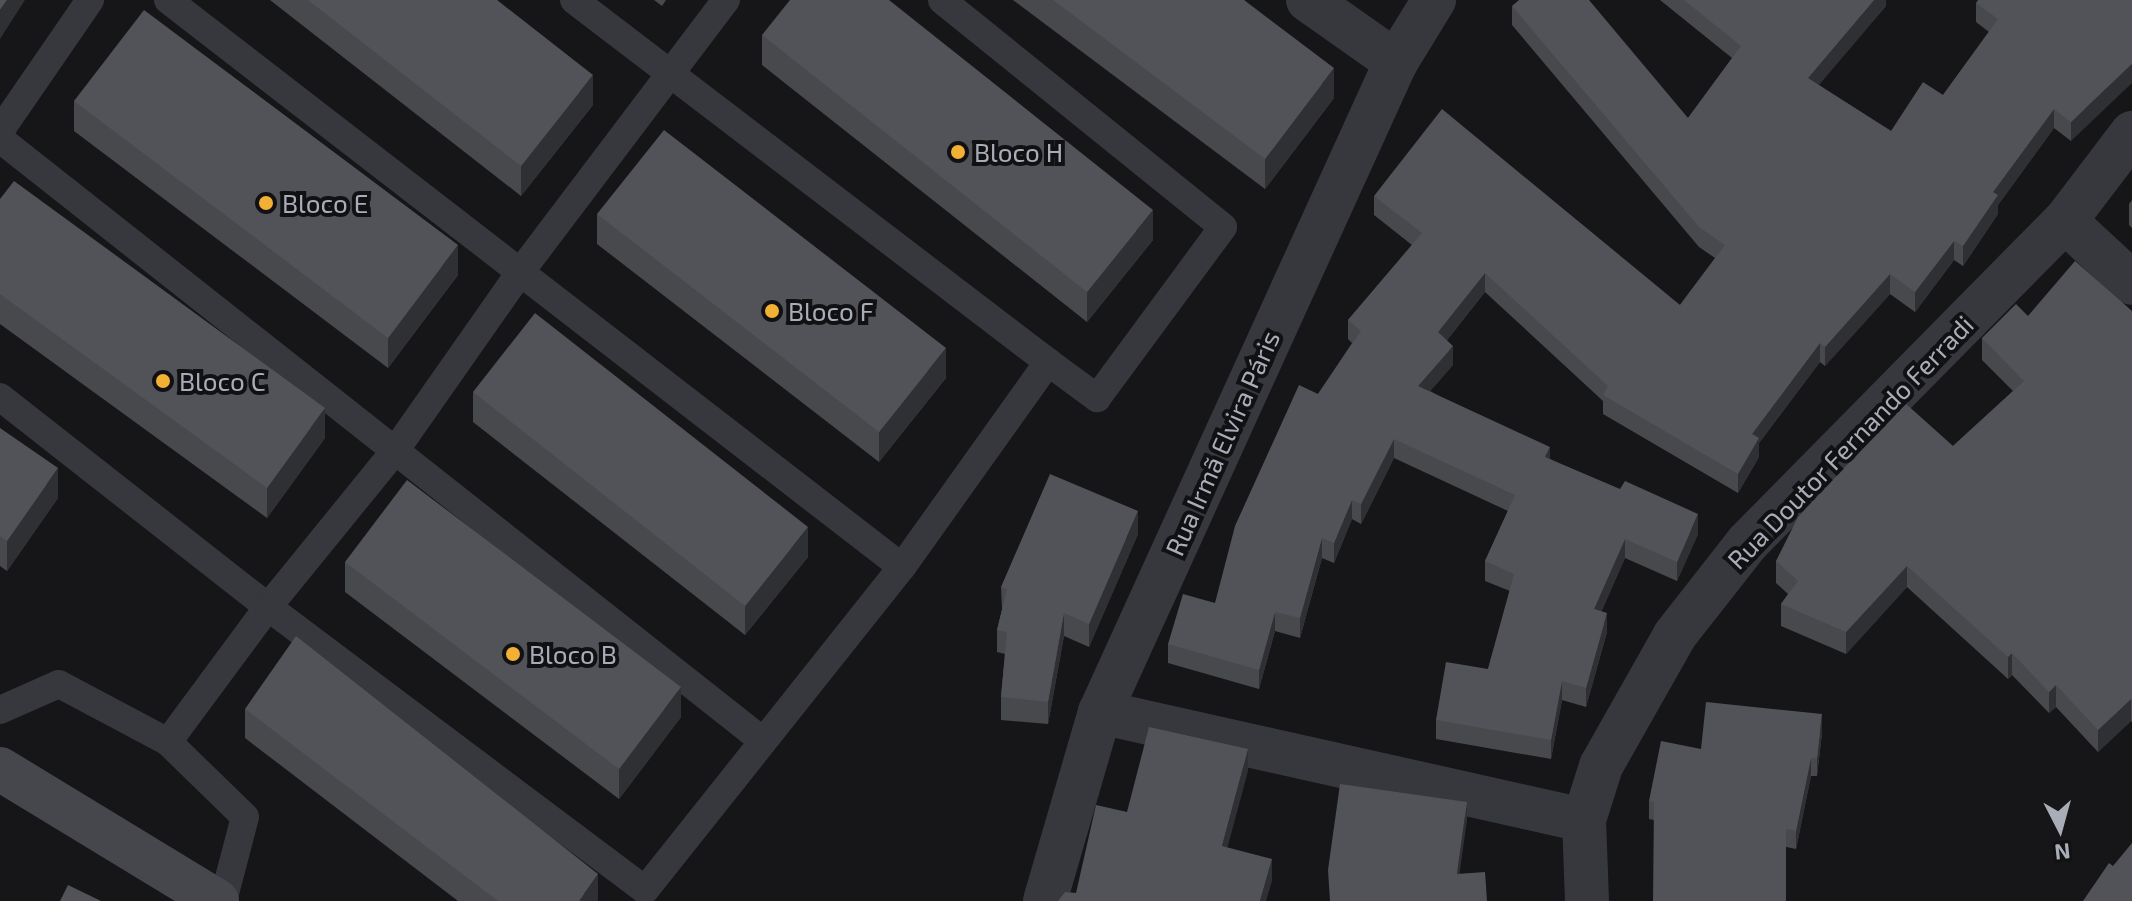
<!DOCTYPE html>
<meta charset="utf-8">
<style>
body{margin:0}
#map{position:relative;width:2132px;height:901px;overflow:hidden;background:#161618;font-family:"Exo 2",sans-serif}
div>[style]{position:absolute}
.lane>*{height:28px;margin:-14px;padding:0 14px;transform-origin:14px;border-radius:14px;background:#37383d}
.street>*{height:44px;margin:-22px;padding:0 22px;transform-origin:22px;border-radius:22px;background:#37383d}
.secondary>*{height:44px;margin:-22px;padding:0 22px;transform-origin:22px;border-radius:22px;background:#45474d}
.wall>*{inset:0;background:#47494d}
.shaded-wall>*{inset:0;background:#2f3033}
.building>*{inset:0;background:#525359}
.dots>*{width:22px;height:22px;translate:-50% -50%;box-sizing:border-box;border:4px solid #111113;border-radius:50%}
span{translate:-50% -50%;white-space:nowrap;text-align:center;line-height:1.15;-webkit-text-stroke:8px #111113;paint-order:stroke}
.poi-label{font-size:26px;color:#a8adb8}
.left{translate:0 -50%;text-align:left}
.street-label{font-size:26px;color:#a8adb8}
.north{position:absolute;left:2020px;top:789px;width:80px;height:80px;-webkit-text-stroke:6px #111113;paint-order:stroke;rotate:174deg;font-size:22px;font-weight:700;line-height:32px;text-align:center;color:#a8adb8}
.north::after{content:'';display:block;margin:auto;width:28px;height:36px;background:#a8adb8;clip-path:polygon(50% 0,100% 100%,50% 72%,0 100%)}
</style>
<div id="map">
<div class="lane">
<i style="left:168px;top:0;width:927px;rotate:37.69deg"></i>
<i style="left:574px;top:0;width:596px;rotate:37.37deg"></i>
<i style="left:0;top:131px;width:159px;rotate:-55.5deg"></i>
<i style="left:0;top:139px;width:972px;rotate:38.27deg"></i>
<i style="left:0;top:397px;width:340px;rotate:38.1deg"></i>
<i style="left:268px;top:607px;width:205px;rotate:-50.9deg"></i>
<i style="left:397px;top:448px;width:211px;rotate:-55deg"></i>
<i style="left:518px;top:275px;width:345px;rotate:-52.9deg"></i>
<i style="left:0;top:710px;width:64px;rotate:-23.8deg"></i>
<i style="left:59px;top:684px;width:123px;rotate:28deg"></i>
<i style="left:168px;top:742px;width:107px;rotate:44.2deg"></i>
<i style="left:245px;top:817px;width:87px;rotate:104.7deg"></i>
<i style="left:168px;top:742px;width:168px;rotate:-53.5deg"></i>
<i style="left:268px;top:607px;width:471px;rotate:36.9deg"></i>
<i style="left:645px;top:890px;width:413px;rotate:-51.5deg"></i>
<i style="left:902px;top:567px;width:252px;rotate:-54.5deg"></i>
<i style="left:1048px;top:362px;width:61px;rotate:36.3deg"></i>
<i style="left:1097px;top:398px;width:212px;rotate:-53.6deg"></i>
<i style="left:1223px;top:227px;width:361px;rotate:-141.1deg"></i>
</div>
<div class="street">
<i style="left:1308px;top:0;width:108px;rotate:35.2deg"></i>
<i style="left:2065px;top:221px;width:91px;rotate:42.8deg"></i>
<i style="left:1100px;top:712px;width:496px;rotate:12.6deg"></i>
<i style="left:1045px;top:901px;width:197px;rotate:-73.8deg"></i>
<i style="left:1100px;top:712px;width:714px;rotate:-65.52deg"></i>
<i style="left:1396px;top:62px;width:73px;rotate:-58.5deg"></i>
<i style="left:1587px;top:901px;width:81px;rotate:-92.1deg"></i>
<i style="left:1584px;top:820px;width:57px;rotate:-72.5deg"></i>
<i style="left:1601px;top:766px;width:150px;rotate:-60.5deg"></i>
<i style="left:1675px;top:635px;width:118px;rotate:-51.9deg"></i>
<i style="left:1748px;top:542px;width:451px;rotate:-45.4deg"></i>
<i style="left:2065px;top:221px;width:111px;rotate:-52.7deg"></i>
</div>
<div class="secondary">
<i style="left:0;top:769px;width:254px;rotate:31.3deg"></i>
</div>
<div class="wall">
<i style="clip-path:polygon(270px 0,497px 0,593px 105px,521px 196px)"></i>
<i style="clip-path:polygon(654px 0,666px 0,662px 6px)"></i>
<i style="clip-path:polygon(1013px 0,1244px 0,1334px 98px,1265px 189px)"></i>
<i style="clip-path:polygon(1660px 0,1886px 0,1886px 6px,1818px 85px,1891px 131px,1943px 95px,1989px 32px,1976px 22px,1976px 3px,2132px 0,2071px 141px,2054px 128px,1998px 205px,1998px 214px,1963px 266px,1954px 260px,1915px 312px,1890px 294px,1825px 366px,1820px 362px,1759px 443px,1759px 457px,1738px 493px,1603px 414px,1603px 401px,1485px 292px,1447px 340px,1453px 365px,1430px 391px,1550px 459px,1698px 534px,1677px 581px,1625px 558px,1601px 612px,1607px 632px,1586px 707px,1562px 700px,1551px 759px,1436px 739px,1436px 720px,1488px 669px,1510px 591px,1485px 581px,1485px 561px,1508px 511px,1394px 458px,1361px 524px,1352px 519px,1334px 563px,1322px 558px,1300px 638px,1275px 631px,1259px 689px,1168px 663px,1168px 644px,1215px 603px,1318px 394px,1352px 343px,1348px 339px,1348px 320px,1412px 245px,1374px 215px,1374px 196px,1680px 305px,1715px 258px,1699px 247px,1512px 25px,1512px 6px,1688px 118px,1732px 58px)"></i>
<i style="clip-path:polygon(762px 35px,1153px 240px,1087px 322px,762px 65px)"></i>
<i style="clip-path:polygon(74px 101px,458px 275px,388px 368px,74px 131px)"></i>
<i style="clip-path:polygon(0 199px,325px 438px,267px 518px,0 324px)"></i>
<i style="clip-path:polygon(2132px 200px,2132px 228px,2129px 225px,2129px 204px)"></i>
<i style="clip-path:polygon(597px 214px,946px 378px,879px 462px,597px 244px)"></i>
<i style="clip-path:polygon(2132px 311px,2132px 722px,2131px 721px,2098px 752px,2056px 707px,2049px 713px,2012px 675px,2008px 679px,1907px 587px,1846px 654px,1781px 626px,1781px 604px,1788px 594px,1776px 583px,1776px 561px,1953px 446px,2013px 391px,1982px 360px,1982px 338px,2028px 316px)"></i>
<i style="clip-path:polygon(473px 392px,808px 557px,745px 635px,473px 422px)"></i>
<i style="clip-path:polygon(0 428px,58px 498px,7px 571px,0 566px)"></i>
<i style="clip-path:polygon(1138px 534px,1089px 647px,1064px 636px,1048px 724px,1001px 720px,1001px 697px,1005px 654px,997px 652px,997px 630px,1002px 610px,1001px 587px)"></i>
<i style="clip-path:polygon(345px 562px,681px 717px,619px 799px,345px 592px)"></i>
<i style="clip-path:polygon(245px 709px,598px 901px,458px 901px,245px 738px)"></i>
<i style="clip-path:polygon(1822px 733px,1817px 776px,1811px 776px,1796px 849px,1649px 819px,1649px 801px,1701px 749px)"></i>
</div>
<div class="shaded-wall">
<i style="clip-path:polygon(7px 0,25px 0,0 39px,0 10px)"></i>
<i style="clip-path:polygon(1874px 0,1886px 0,1886px 6px,1808px 98px,1808px 78px)"></i>
<i style="clip-path:polygon(2132px 64px,2132px 83px,2071px 141px,2071px 122px)"></i>
<i style="clip-path:polygon(1334px 68px,1334px 98px,1265px 189px,1265px 159px)"></i>
<i style="clip-path:polygon(593px 75px,593px 105px,521px 196px,521px 166px)"></i>
<i style="clip-path:polygon(2054px 109px,2054px 128px,1998px 205px,1998px 214px,1963px 266px,1963px 246px,1993px 192px)"></i>
<i style="clip-path:polygon(1153px 210px,1153px 240px,1087px 322px,1087px 292px)"></i>
<i style="clip-path:polygon(1954px 241px,1954px 260px,1915px 312px,1915px 292px)"></i>
<i style="clip-path:polygon(458px 245px,458px 275px,388px 368px,388px 338px)"></i>
<i style="clip-path:polygon(1485px 273px,1485px 292px,1438px 352px,1438px 332px)"></i>
<i style="clip-path:polygon(1890px 274px,1890px 294px,1825px 366px,1825px 347px)"></i>
<i style="clip-path:polygon(1820px 343px,1820px 362px,1759px 443px,1759px 457px,1738px 493px,1738px 474px,1752px 434px)"></i>
<i style="clip-path:polygon(1453px 346px,1453px 365px,1418px 405px,1418px 386px)"></i>
<i style="clip-path:polygon(946px 348px,946px 378px,879px 462px,879px 432px)"></i>
<i style="clip-path:polygon(325px 408px,325px 438px,267px 518px,267px 488px)"></i>
<i style="clip-path:polygon(1394px 439px,1394px 458px,1361px 524px,1361px 504px)"></i>
<i style="clip-path:polygon(1550px 447px,1550px 466px,1545px 457px)"></i>
<i style="clip-path:polygon(58px 468px,58px 498px,7px 571px,7px 541px)"></i>
<i style="clip-path:polygon(1352px 500px,1352px 519px,1334px 563px,1334px 543px)"></i>
<i style="clip-path:polygon(1138px 511px,1138px 534px,1089px 647px,1089px 624px)"></i>
<i style="clip-path:polygon(1698px 514px,1698px 534px,1677px 581px,1677px 562px)"></i>
<i style="clip-path:polygon(808px 527px,808px 557px,745px 635px,745px 606px)"></i>
<i style="clip-path:polygon(1322px 538px,1322px 558px,1300px 638px,1300px 618px)"></i>
<i style="clip-path:polygon(1625px 539px,1625px 558px,1594px 629px,1594px 609px)"></i>
<i style="clip-path:polygon(1907px 566px,1907px 587px,1846px 654px,1846px 632px)"></i>
<i style="clip-path:polygon(1275px 612px,1275px 631px,1259px 689px,1259px 670px)"></i>
<i style="clip-path:polygon(1064px 613px,1064px 636px,1048px 724px,1048px 702px)"></i>
<i style="clip-path:polygon(1607px 613px,1607px 632px,1586px 707px,1586px 688px)"></i>
<i style="clip-path:polygon(2012px 653px,2012px 675px,2008px 679px,2008px 657px)"></i>
<i style="clip-path:polygon(1562px 681px,1562px 700px,1551px 759px,1551px 740px)"></i>
<i style="clip-path:polygon(2056px 685px,2056px 707px,2049px 713px,2049px 692px)"></i>
<i style="clip-path:polygon(681px 687px,681px 717px,619px 799px,619px 769px)"></i>
<i style="clip-path:polygon(2131px 699px,2131px 721px,2098px 752px,2098px 730px)"></i>
<i style="clip-path:polygon(1822px 714px,1822px 733px,1817px 776px,1817px 758px)"></i>
<i style="clip-path:polygon(1248px 749px,1248px 771px,1222px 868px,1222px 846px)"></i>
<i style="clip-path:polygon(1811px 758px,1811px 776px,1796px 849px,1796px 831px)"></i>
<i style="clip-path:polygon(1467px 802px,1467px 820px,1457px 892px,1457px 874px)"></i>
<i style="clip-path:polygon(1272px 859px,1272px 881px,1266px 901px,1260px 901px)"></i>
<i style="clip-path:polygon(598px 874px,598px 901px,579px 901px)"></i>
</div>
<div class="building">
<i style="clip-path:polygon(0 0,7px 0,0 10px)"></i>
<i style="clip-path:polygon(308px 0,497px 0,593px 75px,521px 166px)"></i>
<i style="clip-path:polygon(790px 0,889px 0,1153px 210px,1087px 292px,762px 35px)"></i>
<i style="clip-path:polygon(1053px 0,1244px 0,1334px 68px,1265px 159px)"></i>
<i style="clip-path:polygon(1519px 0,1589px 0,1688px 118px,1741px 46px,1684px 0,1874px 0,1808px 78px,1891px 131px,1923px 82px,1943px 95px,1998px 19px,1976px 3px,1978px 0,2132px 0,2132px 64px,2071px 122px,2054px 109px,1993px 192px,1998px 195px,1963px 246px,1954px 241px,1915px 292px,1890px 274px,1825px 347px,1820px 343px,1752px 434px,1759px 438px,1738px 474px,1603px 395px,1608px 386px,1485px 273px,1438px 332px,1453px 346px,1418px 386px,1550px 447px,1545px 457px,1620px 489px,1625px 481px,1698px 514px,1677px 562px,1625px 539px,1594px 609px,1607px 613px,1586px 688px,1562px 681px,1551px 740px,1436px 720px,1446px 662px,1488px 669px,1514px 574px,1485px 561px,1515px 495px,1394px 439px,1361px 504px,1352px 500px,1334px 543px,1322px 538px,1300px 618px,1275px 612px,1259px 670px,1168px 644px,1183px 594px,1215px 603px,1235px 526px,1299px 385px,1318px 394px,1361px 331px,1348px 320px,1422px 233px,1374px 196px,1442px 109px,1680px 305px,1725px 245px,1699px 227px,1512px 6px)"></i>
<i style="clip-path:polygon(144px 10px,458px 245px,388px 338px,74px 101px)"></i>
<i style="clip-path:polygon(664px 130px,946px 348px,879px 432px,597px 214px)"></i>
<i style="clip-path:polygon(14px 181px,325px 408px,267px 488px,0 294px,0 199px)"></i>
<i style="clip-path:polygon(2075px 261px,2132px 311px,2132px 700px,2131px 699px,2098px 730px,2056px 685px,2049px 692px,2012px 653px,2008px 657px,1907px 566px,1846px 632px,1781px 604px,1798px 581px,1776px 561px,1798px 517px,1905px 403px,1953px 446px,2024px 381px,1982px 338px,2016px 304px,2028px 316px)"></i>
<i style="clip-path:polygon(535px 313px,808px 527px,745px 606px,473px 392px)"></i>
<i style="clip-path:polygon(0 428px,58px 468px,7px 541px,0 536px)"></i>
<i style="clip-path:polygon(1050px 474px,1138px 511px,1089px 624px,1064px 613px,1048px 702px,1001px 697px,1007px 632px,997px 630px,1007px 589px,1001px 587px)"></i>
<i style="clip-path:polygon(407px 480px,681px 687px,619px 769px,345px 562px)"></i>
<i style="clip-path:polygon(296px 636px,598px 874px,579px 901px,498px 901px,245px 709px)"></i>
<i style="clip-path:polygon(1706px 702px,1822px 714px,1817px 758px,1811px 758px,1796px 831px,1786px 829px,1786px 901px,1653px 901px,1654px 802px,1649px 801px,1661px 741px,1701px 749px)"></i>
<i style="clip-path:polygon(1149px 727px,1248px 749px,1222px 846px,1272px 859px,1260px 901px,1058px 901px,1065px 892px,1076px 893px,1096px 805px,1127px 812px)"></i>
<i style="clip-path:polygon(1340px 784px,1467px 802px,1457px 874px,1485px 872px,1487px 901px,1330px 901px,1328px 870px)"></i>
<i style="clip-path:polygon(2132px 843px,2132px 901px,2083px 901px,2109px 863px,2113px 866px)"></i>
<i style="clip-path:polygon(68px 885px,101px 901px,60px 901px)"></i>
</div>
<div class="dots">
<i style="left:958px;top:152px;background:#f2b134"></i>
<i style="left:266px;top:203px;background:#f2b134"></i>
<i style="left:772px;top:311px;background:#f2b134"></i>
<i style="left:163px;top:381px;background:#f2b134"></i>
<i style="left:513px;top:654px;background:#f2b134"></i>
</div>
<div class="poi-label">
<span class="left" style="left:974px;top:152px">Bloco H</span>
<span class="left" style="left:282px;top:203px">Bloco E</span>
<span class="left" style="left:788px;top:311px">Bloco F</span>
<span class="left" style="left:179px;top:381px">Bloco C</span>
<span class="left" style="left:529px;top:654px">Bloco B</span>
</div>
<div class="street-label">
<span style="left:1850px;top:442px;rotate:-46deg">Rua Doutor Fernando Ferradi</span>
<span style="left:1222px;top:443px;rotate:-66deg">Rua Irmã Elvira Páris</span>
</div>
<div class="north">N</div>
</div>
